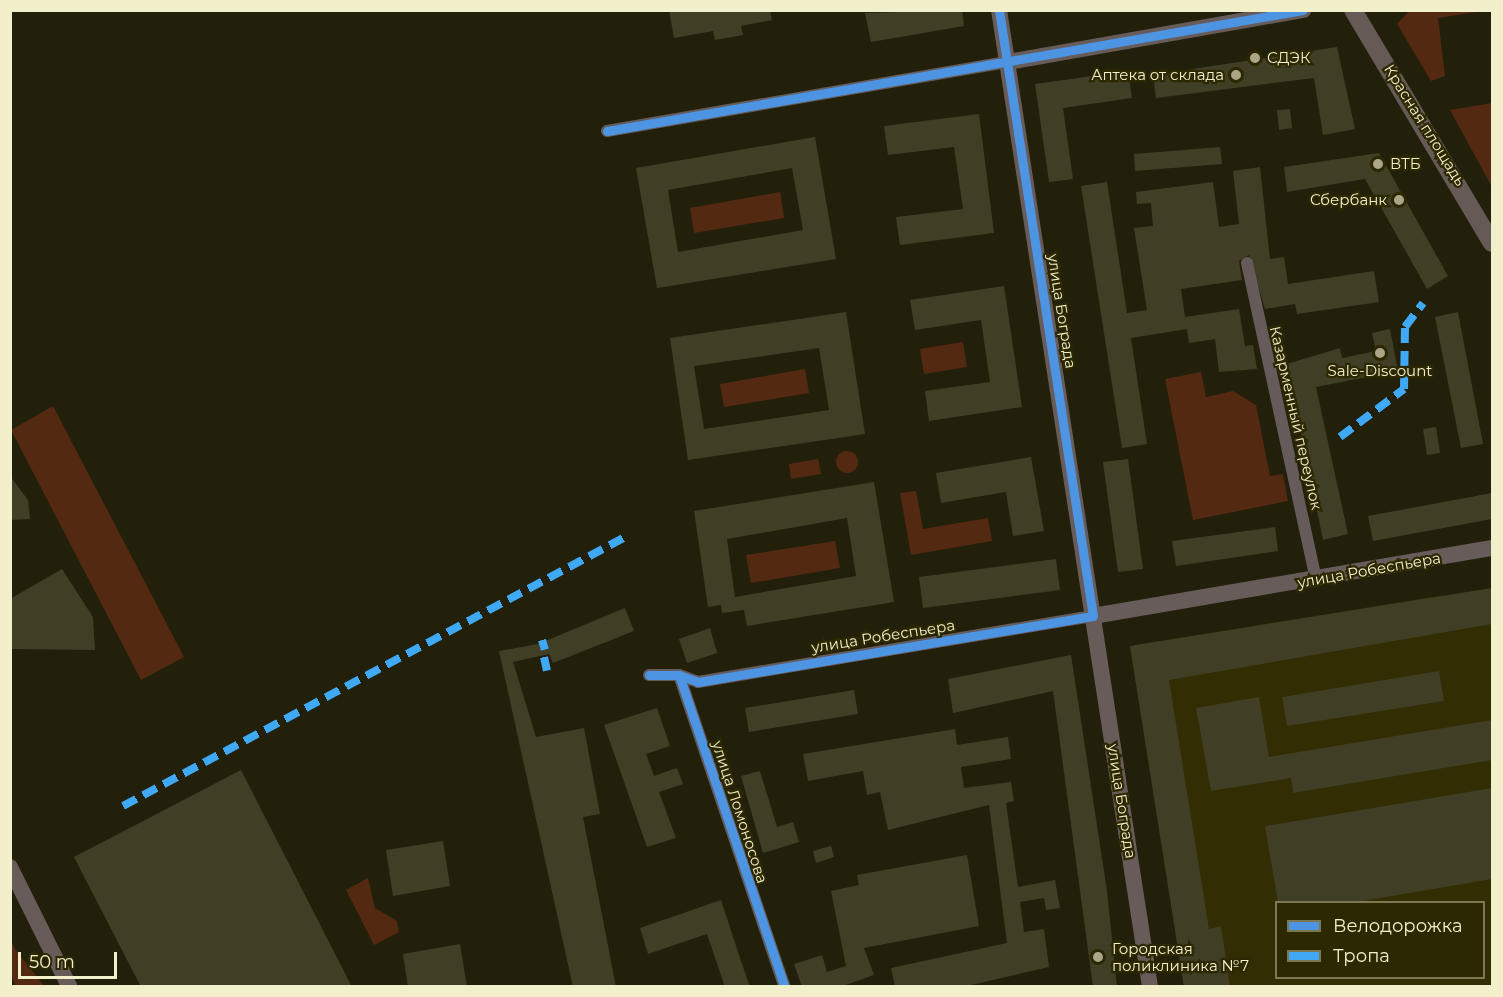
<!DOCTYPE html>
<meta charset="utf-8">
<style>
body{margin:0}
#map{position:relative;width:1503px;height:997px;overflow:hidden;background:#22200b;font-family:Montserrat,sans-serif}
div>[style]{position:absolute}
.built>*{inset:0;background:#322d02}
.green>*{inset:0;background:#542912}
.round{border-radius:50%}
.building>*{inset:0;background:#403e25}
.street>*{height:12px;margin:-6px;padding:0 6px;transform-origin:6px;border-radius:6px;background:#645b5a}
.secondary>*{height:16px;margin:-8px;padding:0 8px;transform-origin:8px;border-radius:8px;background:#675c5a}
.primary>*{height:18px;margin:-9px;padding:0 9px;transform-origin:9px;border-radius:9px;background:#655a56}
.quiet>*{height:8px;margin-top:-4px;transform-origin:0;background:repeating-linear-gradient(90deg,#3fa9f5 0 15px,transparent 0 23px)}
.cycleway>*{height:9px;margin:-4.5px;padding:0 4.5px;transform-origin:4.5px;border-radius:4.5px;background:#4d94e3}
.dots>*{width:16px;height:16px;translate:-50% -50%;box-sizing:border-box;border:3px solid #2c2801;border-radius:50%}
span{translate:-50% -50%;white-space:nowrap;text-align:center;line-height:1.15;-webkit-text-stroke:4.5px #2c2801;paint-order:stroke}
.poi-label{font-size:15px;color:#f2efcb}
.left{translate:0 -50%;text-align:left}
.right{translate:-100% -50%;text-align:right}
.street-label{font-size:15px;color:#f2efcb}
.frame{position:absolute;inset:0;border:12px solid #f2efcb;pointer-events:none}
.legend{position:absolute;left:1275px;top:901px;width:210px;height:78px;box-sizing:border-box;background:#2c2801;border:2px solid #7b7852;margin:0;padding:8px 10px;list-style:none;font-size:18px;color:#f2efcb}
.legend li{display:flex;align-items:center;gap:12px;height:30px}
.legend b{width:30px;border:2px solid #7b7852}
.scale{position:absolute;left:18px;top:952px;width:99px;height:27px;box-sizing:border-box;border:3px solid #f2efcb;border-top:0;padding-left:8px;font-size:18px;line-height:21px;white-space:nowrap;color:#f2efcb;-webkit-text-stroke:4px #2c2801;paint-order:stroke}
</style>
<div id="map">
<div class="built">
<i style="clip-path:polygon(evenodd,1492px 588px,1492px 986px,1184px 986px,1130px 646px,1443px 595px,1444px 606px,1458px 604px,1457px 594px,1492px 588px,1276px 902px,1484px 902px,1484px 978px,1276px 978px,1276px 902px)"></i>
</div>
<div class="green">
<i style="clip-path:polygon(1409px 11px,1483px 11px,1438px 18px,1445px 76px,1431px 81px,1397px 24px)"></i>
<i style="clip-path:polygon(1492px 103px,1492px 187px,1450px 110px)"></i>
<i style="clip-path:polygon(780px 192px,784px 218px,694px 233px,690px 208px)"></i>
<i style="clip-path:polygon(963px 342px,967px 367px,924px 374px,920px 349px)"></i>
<i style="clip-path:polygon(805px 369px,809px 393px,724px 407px,720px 384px)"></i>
<i style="clip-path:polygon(1201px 372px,1206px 397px,1233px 391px,1256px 405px,1270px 476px,1283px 474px,1288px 501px,1193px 520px,1165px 379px)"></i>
<i style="clip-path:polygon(53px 406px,184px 657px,141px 680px,11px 430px)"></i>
<i class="round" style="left:836px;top:451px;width:22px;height:22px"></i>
<i style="clip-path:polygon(818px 459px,821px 474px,791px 479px,789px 464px)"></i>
<i style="clip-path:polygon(916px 491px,923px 529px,988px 518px,992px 541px,911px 555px,900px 493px)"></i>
<i style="clip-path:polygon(835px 541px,840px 568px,751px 583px,746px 555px)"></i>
<i style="clip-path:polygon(368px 878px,375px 908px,397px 921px,399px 932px,374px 945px,346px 890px)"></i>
<i style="clip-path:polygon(10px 938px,15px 949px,44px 986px,16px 986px,11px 976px)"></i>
</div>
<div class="building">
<i style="clip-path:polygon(669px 10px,770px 10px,772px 20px,741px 26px,743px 35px,715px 40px,713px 31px,674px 38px)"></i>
<i style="clip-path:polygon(962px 10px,964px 26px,871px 42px,865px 13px)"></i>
<i style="clip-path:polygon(1337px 47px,1355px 129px,1323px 135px,1314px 78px,1156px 98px,1153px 75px)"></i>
<i style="clip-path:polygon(1128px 71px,1132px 98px,1063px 108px,1073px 179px,1049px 182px,1035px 84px)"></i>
<i style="clip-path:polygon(1290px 109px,1292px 128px,1279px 130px,1277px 110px)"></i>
<i style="clip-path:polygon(979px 114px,994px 233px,900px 245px,896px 217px,963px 209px,954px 147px,888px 155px,884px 126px)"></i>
<i style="clip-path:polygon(evenodd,815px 137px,836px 259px,657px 288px,636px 168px,815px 137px,792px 168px,803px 230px,678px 252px,668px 190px,792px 168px)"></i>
<i style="clip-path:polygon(1220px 147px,1222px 164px,1135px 171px,1134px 154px)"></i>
<i style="clip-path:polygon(1379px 153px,1448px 276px,1427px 289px,1365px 179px,1287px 192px,1284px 167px)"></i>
<i style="clip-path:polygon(1260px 167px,1270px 259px,1284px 257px,1288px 284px,1374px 271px,1379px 302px,1297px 314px,1295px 304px,1265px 309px,1249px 255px,1239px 261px,1242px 280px,1181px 289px,1185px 317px,1239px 309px,1245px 346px,1253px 345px,1257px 369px,1219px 372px,1215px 339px,1189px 343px,1187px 329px,1131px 338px,1147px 444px,1122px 448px,1081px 186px,1107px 182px,1127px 313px,1147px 310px,1134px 228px,1153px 226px,1151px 203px,1137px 204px,1136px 192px,1213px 182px,1219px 227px,1239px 224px,1233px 171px)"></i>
<i style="clip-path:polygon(1004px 286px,1022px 407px,929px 421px,925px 391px,990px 382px,981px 320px,915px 330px,910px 300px)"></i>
<i style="clip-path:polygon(evenodd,846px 312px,865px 434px,688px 460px,670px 338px,846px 312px,819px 348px,829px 410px,704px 429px,694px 366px,819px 348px)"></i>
<i style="clip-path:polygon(1458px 312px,1483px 444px,1461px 448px,1435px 317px)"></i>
<i style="clip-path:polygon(1390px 329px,1398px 371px,1316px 387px,1348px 534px,1323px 540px,1287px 364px,1340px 348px,1342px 358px,1376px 351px,1372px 333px)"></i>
<i style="clip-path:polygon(1436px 427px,1440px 453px,1427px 455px,1423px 429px)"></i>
<i style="clip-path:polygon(1031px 457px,1044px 531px,1013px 536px,1006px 492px,941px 503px,936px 473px)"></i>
<i style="clip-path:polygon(1128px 459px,1143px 569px,1118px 572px,1103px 462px)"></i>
<i style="clip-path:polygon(10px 476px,28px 500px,30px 519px,10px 520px)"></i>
<i style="clip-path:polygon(evenodd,874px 482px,894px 602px,747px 626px,744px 610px,722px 613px,721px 605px,708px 607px,694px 511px,874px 482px,847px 518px,856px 576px,735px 597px,727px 539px,847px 518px)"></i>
<i style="clip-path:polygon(1492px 493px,1492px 519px,1373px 541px,1368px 516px)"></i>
<i style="clip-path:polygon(1275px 527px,1278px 551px,1176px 566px,1172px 541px)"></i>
<i style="clip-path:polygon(1056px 559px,1060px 590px,923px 608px,919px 577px)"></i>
<i style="clip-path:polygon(62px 569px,93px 617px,95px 650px,10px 649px,10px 599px)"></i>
<i style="clip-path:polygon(1492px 588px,1492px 624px,1169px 680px,1209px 929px,1221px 926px,1230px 987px,1184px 987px,1130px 646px)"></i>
<i style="clip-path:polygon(625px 608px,634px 631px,553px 663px,549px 654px,513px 662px,536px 737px,584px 728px,600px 814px,583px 817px,616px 987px,573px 987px,499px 651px,538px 644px)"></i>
<i style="clip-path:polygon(710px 628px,717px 653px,687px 663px,679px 639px)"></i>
<i style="clip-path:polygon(1071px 655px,1107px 891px,1117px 987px,1093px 987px,1053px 691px,953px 713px,948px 679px)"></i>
<i style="clip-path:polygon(1439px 671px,1444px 701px,1287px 726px,1282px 697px)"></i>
<i style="clip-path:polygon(854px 690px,858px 714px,749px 732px,745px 708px)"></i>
<i style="clip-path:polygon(1259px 697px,1269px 757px,1492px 720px,1492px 760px,1293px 793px,1291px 778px,1211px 791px,1196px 708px)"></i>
<i style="clip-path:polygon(657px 708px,670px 746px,646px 754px,654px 776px,677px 768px,683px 784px,659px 792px,676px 838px,647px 847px,604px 725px)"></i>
<i style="clip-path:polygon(955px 729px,957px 745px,1008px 737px,1011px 759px,961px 767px,964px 788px,1011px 782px,1014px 801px,1006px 803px,1018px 887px,1055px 880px,1060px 908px,1046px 910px,1044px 898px,1020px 902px,1024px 932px,1044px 929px,1049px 967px,962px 987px,895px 987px,891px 968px,1007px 943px,989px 805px,888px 830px,880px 792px,867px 795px,863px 771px,808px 781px,803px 754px)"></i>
<i style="clip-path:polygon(241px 770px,352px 987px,141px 987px,74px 857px)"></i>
<i style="clip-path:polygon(760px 771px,777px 827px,793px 822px,799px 842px,763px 853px,741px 776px)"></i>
<i style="clip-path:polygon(1492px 788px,1492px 879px,1351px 903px,1278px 903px,1265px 826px)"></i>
<i style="clip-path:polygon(443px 841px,450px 886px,393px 896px,386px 850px)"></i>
<i style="clip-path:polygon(831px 846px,834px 857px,816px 863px,813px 851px)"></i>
<i style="clip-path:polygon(967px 855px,979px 926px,864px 948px,874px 975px,840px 987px,802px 987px,794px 964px,822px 955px,827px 972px,846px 966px,831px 891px,859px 885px,857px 875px)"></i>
<i style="clip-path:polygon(721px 900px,741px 961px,750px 987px,725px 987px,707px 934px,648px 954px,640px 928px)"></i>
<i style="clip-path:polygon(460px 944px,467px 987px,408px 987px,403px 954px)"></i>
</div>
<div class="street">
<i style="left:607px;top:131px;width:407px;rotate:-9.8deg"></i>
<i style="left:1247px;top:263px;width:324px;rotate:77.7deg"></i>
<i style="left:649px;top:675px;width:30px"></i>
<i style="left:679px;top:675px;width:20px;rotate:20deg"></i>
<i style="left:698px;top:682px;width:400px;rotate:-9.5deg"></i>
<i style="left:679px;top:675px;width:328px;rotate:71.3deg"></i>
</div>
<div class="secondary">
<i style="left:999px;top:10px;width:988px;rotate:81.21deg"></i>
<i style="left:1008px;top:62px;width:300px;rotate:-10deg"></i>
<i style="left:1093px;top:616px;width:405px;rotate:-9.7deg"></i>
<i style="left:10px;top:867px;width:133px;rotate:63.6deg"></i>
</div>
<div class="primary">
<i style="left:1353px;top:10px;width:271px;rotate:59.2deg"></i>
</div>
<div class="quiet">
<i style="left:1340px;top:437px;width:80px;rotate:-36.9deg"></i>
<i style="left:1404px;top:389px;width:62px;rotate:-89.1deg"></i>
<i style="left:1405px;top:327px;width:30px;rotate:-53deg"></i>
<i style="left:542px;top:640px;width:10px;rotate:73deg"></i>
<i style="left:544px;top:657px;width:14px;rotate:78deg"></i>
<i style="left:123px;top:806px;width:572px;rotate:-28.18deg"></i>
</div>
<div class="cycleway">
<i style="left:607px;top:131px;width:706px;rotate:-9.86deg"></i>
<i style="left:649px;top:675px;width:30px"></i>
<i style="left:679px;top:675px;width:20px;rotate:20deg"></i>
<i style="left:698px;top:682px;width:400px;rotate:-9.5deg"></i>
<i style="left:1093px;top:616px;width:613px;rotate:-98.82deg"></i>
<i style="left:679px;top:675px;width:328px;rotate:71.3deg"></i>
</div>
<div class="dots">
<i style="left:1255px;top:58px;background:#a9a788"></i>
<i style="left:1236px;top:75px;background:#a9a788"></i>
<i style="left:1378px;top:164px;background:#a9a788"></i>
<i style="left:1399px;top:200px;background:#a9a788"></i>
<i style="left:1380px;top:353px;background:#a9a788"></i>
<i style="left:1098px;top:957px;background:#a9a788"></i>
</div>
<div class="poi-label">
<span class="left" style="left:1267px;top:58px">СДЭК</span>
<span class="right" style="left:1224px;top:75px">Аптека от склада</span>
<span class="left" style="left:1390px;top:164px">ВТБ</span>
<span class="right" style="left:1387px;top:200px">Сбербанк</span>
<span style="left:1380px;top:371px">Sale-Discount</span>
<span class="left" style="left:1112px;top:957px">Городская<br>поликлиника №7</span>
</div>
<div class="street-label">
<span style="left:1425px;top:125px;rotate:58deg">Красная площадь</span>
<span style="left:1062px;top:311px;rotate:81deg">улица Бограда</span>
<span style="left:1296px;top:418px;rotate:77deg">Казарменный переулок</span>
<span style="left:1369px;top:570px;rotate:-10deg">улица Робеспьера</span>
<span style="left:883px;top:636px;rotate:-9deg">улица Робеспьера</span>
<span style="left:1122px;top:801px;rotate:81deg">улица Бограда</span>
<span style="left:740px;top:812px;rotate:72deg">улица Ломоносова</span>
</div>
<div class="frame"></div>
<ul class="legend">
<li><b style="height:8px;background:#4d94e3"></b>Велодорожка</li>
<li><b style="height:8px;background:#3fa9f5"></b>Тропа</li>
</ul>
<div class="scale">50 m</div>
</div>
